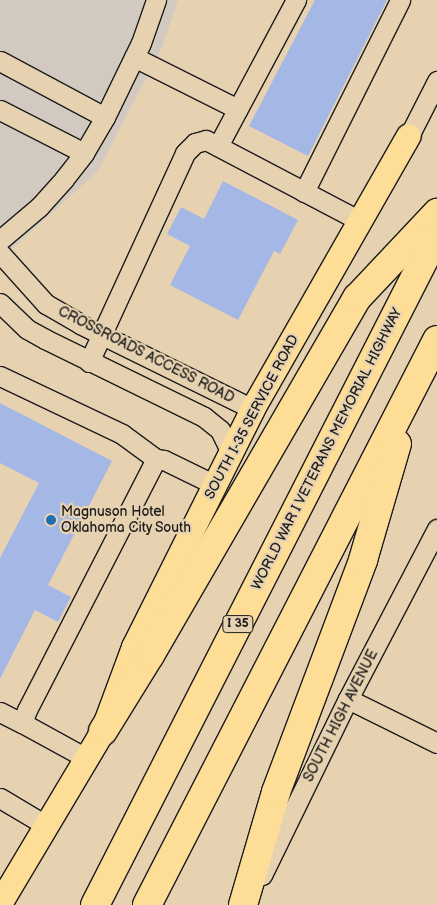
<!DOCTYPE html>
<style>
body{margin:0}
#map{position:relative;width:437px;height:905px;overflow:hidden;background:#e6d2b0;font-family:"Balsamiq Sans",sans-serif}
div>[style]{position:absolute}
.built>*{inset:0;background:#d2cac0}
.building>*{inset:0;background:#a4b7e5}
.roads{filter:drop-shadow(1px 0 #1c1c1c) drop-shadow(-1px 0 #1c1c1c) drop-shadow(0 1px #1c1c1c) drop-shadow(0 -1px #1c1c1c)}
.minor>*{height:19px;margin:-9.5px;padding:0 9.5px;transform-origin:9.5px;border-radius:9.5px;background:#e6d2b0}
.major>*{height:24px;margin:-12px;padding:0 12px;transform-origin:12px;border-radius:12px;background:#fedd96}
.highway>*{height:28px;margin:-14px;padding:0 14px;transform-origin:14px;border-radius:14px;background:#fedd96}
.dots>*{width:14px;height:14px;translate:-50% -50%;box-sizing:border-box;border:2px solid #e6d2b0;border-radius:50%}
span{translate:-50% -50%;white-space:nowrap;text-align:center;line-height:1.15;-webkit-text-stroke:4.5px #e6d2b0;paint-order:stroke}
.shield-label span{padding:1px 4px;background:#e6d2b0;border:1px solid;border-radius:4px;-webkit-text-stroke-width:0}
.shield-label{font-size:12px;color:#1c1c1c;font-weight:700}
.street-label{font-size:14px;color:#1c1c1c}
.poi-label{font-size:14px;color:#1c1c1c}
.left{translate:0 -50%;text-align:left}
</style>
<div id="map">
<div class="built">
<i style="clip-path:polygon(0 0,178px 0,162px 47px,98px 171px,0 260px)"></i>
</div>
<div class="building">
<i style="clip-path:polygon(315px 0,387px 0,308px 156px,249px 126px)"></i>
<i style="clip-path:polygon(223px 181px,298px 220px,280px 254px,274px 251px,238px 320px,170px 285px,190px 246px,167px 234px,181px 207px,204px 219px)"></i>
<i style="clip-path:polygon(0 403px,112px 461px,48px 585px,71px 597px,58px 622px,35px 610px,0 679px,0 558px,39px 483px,0 463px)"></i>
</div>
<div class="roads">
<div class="minor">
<i style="left:134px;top:57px;width:116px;rotate:26.6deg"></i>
<i style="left:0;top:61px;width:119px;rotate:28.1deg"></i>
<i style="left:0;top:110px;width:94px;rotate:27.1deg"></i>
<i style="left:409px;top:136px;width:62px;rotate:-63deg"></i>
<i style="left:218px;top:146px;width:166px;rotate:-61.9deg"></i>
<i style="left:304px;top:192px;width:215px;rotate:-63.4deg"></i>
<i style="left:0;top:240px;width:51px;rotate:-40.2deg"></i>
<i style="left:39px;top:207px;width:38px;rotate:-48deg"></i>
<i style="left:64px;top:179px;width:33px;rotate:-52deg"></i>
<i style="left:84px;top:153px;width:42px;rotate:-59.7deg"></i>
<i style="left:105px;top:117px;width:82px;rotate:-64.1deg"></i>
<i style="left:141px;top:43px;width:46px;rotate:-70.8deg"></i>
<i style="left:0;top:253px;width:69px;rotate:48deg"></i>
<i style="left:46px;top:304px;width:39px;rotate:30deg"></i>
<i style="left:80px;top:324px;width:193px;rotate:26.2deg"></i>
<i style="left:0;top:303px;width:37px;rotate:44deg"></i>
<i style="left:27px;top:329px;width:21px;rotate:29deg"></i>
<i style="left:45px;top:339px;width:177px;rotate:26.1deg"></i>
<i style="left:204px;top:417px;width:21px;rotate:39deg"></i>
<i style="left:220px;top:430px;width:25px;rotate:64deg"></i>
<i style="left:89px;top:362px;width:230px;rotate:-65.3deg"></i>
<i style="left:185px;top:153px;width:14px;rotate:-45deg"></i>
<i style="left:195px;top:143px;width:11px;rotate:-15deg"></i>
<i style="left:206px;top:140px;width:174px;rotate:27.7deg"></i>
<i style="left:0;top:376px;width:135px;rotate:25.4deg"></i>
<i style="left:122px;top:434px;width:42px;rotate:36.3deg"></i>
<i style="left:348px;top:699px;width:99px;rotate:26.3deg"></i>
<i style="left:0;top:712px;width:25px;rotate:27deg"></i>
<i style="left:86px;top:758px;width:73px;rotate:-151.3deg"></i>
<i style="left:22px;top:723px;width:14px;rotate:-69deg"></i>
<i style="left:27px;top:710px;width:282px;rotate:-62.8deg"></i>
<i style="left:156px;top:459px;width:8px;rotate:7deg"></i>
<i style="left:164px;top:460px;width:57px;rotate:26.1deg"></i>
<i style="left:0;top:798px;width:55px;rotate:30.8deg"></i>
<i style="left:262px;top:875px;width:196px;rotate:-64deg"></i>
<i style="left:348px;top:699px;width:192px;rotate:-62.4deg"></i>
</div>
<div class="major">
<i style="left:0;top:904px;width:201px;rotate:-59.2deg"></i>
<i style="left:103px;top:731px;width:90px;rotate:-69.7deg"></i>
<i style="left:134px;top:647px;width:266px;rotate:-63.4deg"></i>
<i style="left:253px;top:409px;width:314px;rotate:-60.3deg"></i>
</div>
<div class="highway">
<i style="left:103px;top:731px;width:89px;rotate:-58.3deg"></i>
<i style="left:150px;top:655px;width:413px;rotate:-59.9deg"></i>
<i style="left:357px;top:298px;width:117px;rotate:-46.7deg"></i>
<i style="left:95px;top:905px;width:753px;rotate:-62.99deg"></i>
<i style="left:147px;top:905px;width:635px;rotate:-62.83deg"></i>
<i style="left:243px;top:905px;width:118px;rotate:-73.7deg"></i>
<i style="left:276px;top:792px;width:248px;rotate:-69.4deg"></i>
<i style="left:363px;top:560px;width:121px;rotate:-73.7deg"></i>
</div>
</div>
<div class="dots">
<i style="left:51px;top:520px;background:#1f6fb2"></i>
</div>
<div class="shield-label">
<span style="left:238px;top:624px">I 35</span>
</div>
<div class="street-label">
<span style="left:146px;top:355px;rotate:27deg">CROSSROADS ACCESS ROAD</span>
<span style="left:252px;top:417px;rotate:-62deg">SOUTH I-35 SERVICE ROAD</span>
<span style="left:327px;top:449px;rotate:-63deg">WORLD WAR I VETERANS MEMORIAL HIGHWAY</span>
<span style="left:341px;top:716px;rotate:-63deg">SOUTH HIGH AVENUE</span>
</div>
<div class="poi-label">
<span class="left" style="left:61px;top:520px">Magnuson Hotel<br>Oklahoma City South</span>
</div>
</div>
